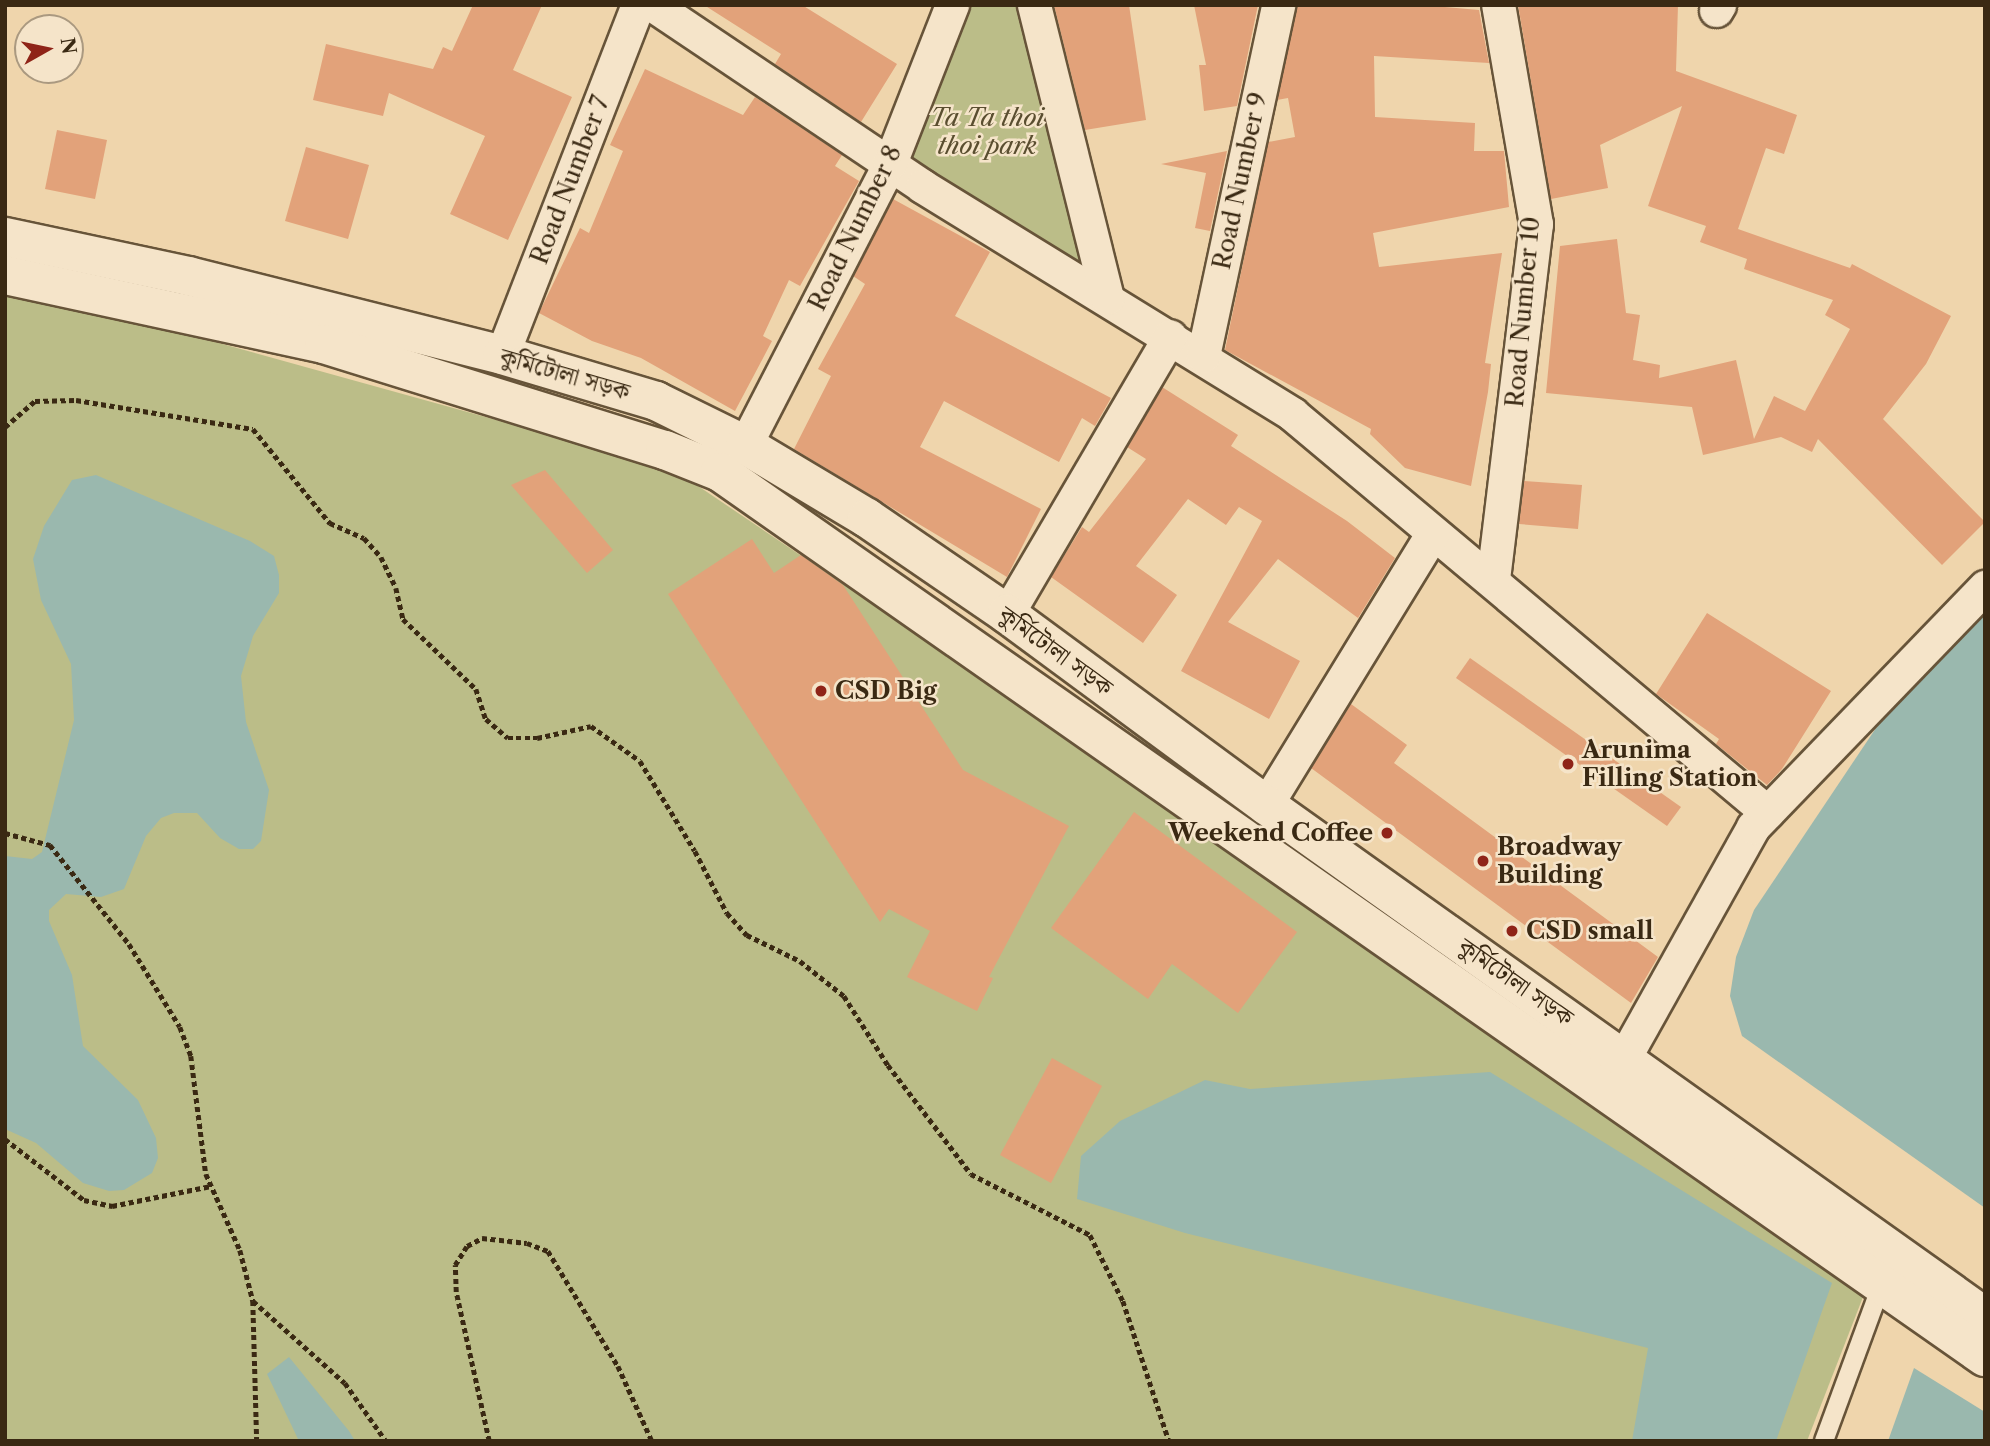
<!DOCTYPE html>
<meta charset="utf-8">
<style>
body{margin:0}
#map{position:relative;width:1990px;height:1446px;overflow:hidden;background:#efd5ac;font-family:"Libre Caslon Text","Noto Serif Bengali",serif}
div>[style]{position:absolute}
.green>*{inset:0;background:#bbbd88}
.water>*{inset:0;background:#9ab8ae}
.building>*{inset:0;background:#e2a27a}
.path>*{height:4.5px;margin-top:-2.25px;transform-origin:0;background:repeating-linear-gradient(90deg,#3a2913 0 5px,transparent 0 8.5px)}
.roads{filter:drop-shadow(2px 0 #675439) drop-shadow(-2px 0 #675439) drop-shadow(0 2px #675439) drop-shadow(0 -2px #675439)}
.lane>*{height:18px;margin:-9px;padding:0 9px;transform-origin:9px;border-radius:9px;background:#f5e4c9}
.street>*{height:33px;margin:-16.5px;padding:0 16.5px;transform-origin:16.5px;border-radius:16.5px;background:#f5e4c9}
.secondary>*{height:38px;margin:-19px;padding:0 19px;transform-origin:19px;border-radius:19px;background:#f5e4c9}
.dots>*{width:19px;height:19px;translate:-50% -50%;box-sizing:border-box;border:4px solid #f5e4c9;border-radius:50%}
span{translate:-50% -50%;white-space:nowrap;text-align:center;line-height:1.15;-webkit-text-stroke:5px #f5e4c9;paint-order:stroke}
.park-label{font-size:24px;color:#5a4e30;font-style:italic}
.street-label{font-size:24px;color:#3a2913}
.poi-label{font-size:24px;color:#3a2913;font-weight:700}
.left{translate:0 -50%;text-align:left}
.right{translate:-100% -50%;text-align:right}
.frame{position:absolute;inset:0;border:7px solid #3a2913;pointer-events:none}
.north{position:absolute;left:14px;top:14px;width:70px;height:70px;box-sizing:border-box;background:#f5e4c9;border:2px solid #aa9980;border-radius:50%;rotate:81deg;font-size:19px;font-weight:700;line-height:28px;text-align:center;color:#3a2913}
.north::after{content:'';display:block;margin:auto;width:24px;height:32px;background:#8f2418;clip-path:polygon(50% 0,100% 100%,50% 72%,0 100%)}
</style>
<div id="map">
<div class="green">
<i style="clip-path:polygon(962px 5px,1027px 5px,1094px 280px,902px 161px)"></i>
<i style="clip-path:polygon(5px 296px,129px 318px,673px 469px,1870px 1279px,1807px 1441px,5px 1441px)"></i>
</div>
<div class="water">
<i style="clip-path:polygon(96px 475px,250px 541px,274px 556px,279px 575px,279px 593px,253px 636px,241px 676px,246px 722px,269px 790px,261px 841px,253px 849px,239px 849px,220px 838px,197px 813px,174px 813px,161px 818px,146px 836px,124px 889px,101px 897px,66px 894px,49px 910px,49px 921px,72px 975px,83px 1046px,138px 1100px,156px 1138px,158px 1158px,152px 1173px,124px 1190px,109px 1191px,83px 1183px,36px 1143px,5px 1129px,5px 856px,32px 859px,42px 852px,74px 720px,71px 664px,41px 600px,33px 559px,44px 526px,72px 480px)"></i>
<i style="clip-path:polygon(1985px 609px,1985px 1208px,1742px 1036px,1730px 996px,1736px 957px,1754px 910px,1878px 725px)"></i>
<i style="clip-path:polygon(1490px 1072px,1832px 1283px,1776px 1441px,1632px 1441px,1648px 1348px,1185px 1233px,1077px 1199px,1081px 1156px,1120px 1121px,1205px 1080px,1250px 1089px)"></i>
<i style="clip-path:polygon(289px 1357px,349px 1431px,355px 1441px,299px 1441px,267px 1374px)"></i>
<i style="clip-path:polygon(1914px 1368px,1985px 1412px,1985px 1441px,1888px 1441px)"></i>
</div>
<div class="building">
<i style="clip-path:polygon(473px 5px,542px 5px,513px 70px,572px 97px,508px 240px,450px 214px,485px 136px,389px 93px,383px 116px,313px 100px,326px 44px,433px 69px,443px 47px,452px 51px)"></i>
<i style="clip-path:polygon(704px 5px,802px 5px,897px 64px,861px 122px,775px 64px,781px 54px)"></i>
<i style="clip-path:polygon(1054px 5px,1129px 5px,1146px 120px,1085px 130px)"></i>
<i style="clip-path:polygon(1194px 5px,1258px 5px,1237px 106px,1204px 111px,1199px 65px,1206px 65px)"></i>
<i style="clip-path:polygon(1297px 5px,1422px 5px,1479px 10px,1489px 63px,1374px 56px,1375px 117px,1475px 123px,1474px 151px,1504px 151px,1509px 207px,1373px 233px,1379px 267px,1502px 253px,1485px 363px,1491px 364px,1488px 392px,1471px 486px,1405px 468px,1370px 434px,1371px 429px,1225px 350px,1268px 142px,1295px 137px,1288px 98px,1277px 100px)"></i>
<i style="clip-path:polygon(1518px 5px,1678px 5px,1676px 71px,1797px 115px,1784px 154px,1766px 148px,1738px 229px,1850px 268px,1852px 264px,1951px 316px,1926px 364px,1883px 419px,1985px 522px,1942px 565px,1818px 439px,1812px 452px,1781px 437px,1703px 455px,1692px 407px,1546px 393px,1560px 246px,1617px 239px,1626px 313px,1640px 315px,1633px 360px,1660px 365px,1659px 378px,1736px 360px,1754px 439px,1774px 396px,1805px 411px,1850px 329px,1825px 315px,1833px 300px,1744px 269px,1747px 259px,1700px 242px,1706px 226px,1648px 206px,1682px 106px,1600px 145px,1608px 188px,1551px 199px)"></i>
<i style="clip-path:polygon(645px 69px,743px 115px,755px 97px,842px 155px,835px 166px,859px 181px,800px 286px,789px 280px,763px 336px,772px 341px,735px 411px,641px 358px,592px 341px,539px 313px,580px 228px,589px 233px,623px 151px,610px 145px)"></i>
<i style="clip-path:polygon(57px 130px,107px 140px,95px 199px,45px 189px)"></i>
<i style="clip-path:polygon(306px 147px,369px 165px,348px 239px,285px 221px)"></i>
<i style="clip-path:polygon(1227px 151px,1210px 231px,1195px 228px,1206px 173px,1161px 164px)"></i>
<i style="clip-path:polygon(893px 199px,990px 252px,955px 316px,1111px 398px,1095px 426px,1082px 418px,1059px 462px,944px 401px,920px 447px,1041px 509px,1007px 577px,794px 449px,831px 376px,818px 369px,865px 284px,853px 276px)"></i>
<i style="clip-path:polygon(1162px 387px,1238px 435px,1231px 446px,1347px 521px,1395px 558px,1358px 618px,1278px 559px,1228px 622px,1300px 661px,1269px 719px,1181px 671px,1262px 521px,1239px 507px,1226px 525px,1188px 499px,1136px 566px,1177px 595px,1143px 643px,1051px 577px,1082px 527px,1089px 532px,1146px 459px,1127px 447px)"></i>
<i style="clip-path:polygon(545px 470px,613px 550px,587px 573px,511px 485px)"></i>
<i style="clip-path:polygon(1524px 481px,1582px 485px,1578px 529px,1519px 524px)"></i>
<i style="clip-path:polygon(752px 539px,774px 573px,801px 555px,843px 585px,963px 770px,1069px 826px,989px 977px,993px 978px,977px 1011px,907px 977px,930px 931px,889px 909px,880px 922px,668px 594px)"></i>
<i style="clip-path:polygon(1707px 613px,1831px 691px,1782px 769px,1767px 785px,1716px 744px,1719px 739px,1656px 694px)"></i>
<i style="clip-path:polygon(1470px 658px,1681px 807px,1667px 826px,1456px 678px)"></i>
<i style="clip-path:polygon(1351px 704px,1407px 745px,1394px 763px,1658px 957px,1631px 1003px,1311px 768px)"></i>
<i style="clip-path:polygon(1134px 812px,1297px 932px,1238px 1013px,1172px 964px,1148px 999px,1051px 928px)"></i>
<i style="clip-path:polygon(1052px 1058px,1102px 1086px,1051px 1183px,1000px 1155px)"></i>
</div>
<div class="path">
<i style="left:5px;top:427px;width:40px;rotate:-41deg"></i>
<i style="left:35px;top:401px;width:41px;rotate:-1.4deg"></i>
<i style="left:76px;top:400px;width:179px;rotate:9.3deg"></i>
<i style="left:253px;top:429px;width:122px;rotate:50.7deg"></i>
<i style="left:330px;top:523px;width:37px;rotate:24deg"></i>
<i style="left:364px;top:538px;width:25px;rotate:48deg"></i>
<i style="left:381px;top:557px;width:34px;rotate:64deg"></i>
<i style="left:396px;top:588px;width:32px;rotate:77deg"></i>
<i style="left:403px;top:619px;width:101px;rotate:43.8deg"></i>
<i style="left:476px;top:689px;width:32px;rotate:72deg"></i>
<i style="left:486px;top:719px;width:29px;rotate:41deg"></i>
<i style="left:508px;top:738px;width:29px"></i>
<i style="left:537px;top:738px;width:55px;rotate:-12.5deg"></i>
<i style="left:591px;top:726px;width:60px;rotate:35.5deg"></i>
<i style="left:640px;top:761px;width:105px;rotate:58.6deg"></i>
<i style="left:695px;top:851px;width:70px;rotate:62.7deg"></i>
<i style="left:727px;top:913px;width:30px;rotate:48deg"></i>
<i style="left:747px;top:935px;width:59px;rotate:26.1deg"></i>
<i style="left:800px;top:961px;width:56px;rotate:38.5deg"></i>
<i style="left:844px;top:996px;width:82px;rotate:57.5deg"></i>
<i style="left:888px;top:1065px;width:137px;rotate:52.7deg"></i>
<i style="left:971px;top:1174px;width:134px;rotate:27.1deg"></i>
<i style="left:1090px;top:1235px;width:74px;rotate:63.4deg"></i>
<i style="left:1123px;top:1301px;width:147px;rotate:71.8deg"></i>
<i style="left:5px;top:833px;width:47px;rotate:14.9deg"></i>
<i style="left:50px;top:845px;width:127px;rotate:51.4deg"></i>
<i style="left:129px;top:944px;width:97px;rotate:58.4deg"></i>
<i style="left:180px;top:1027px;width:31px;rotate:69deg"></i>
<i style="left:191px;top:1056px;width:119px;rotate:82.8deg"></i>
<i style="left:206px;top:1174px;width:83px;rotate:65.9deg"></i>
<i style="left:240px;top:1250px;width:53px;rotate:75.7deg"></i>
<i style="left:253px;top:1301px;width:140px;rotate:88.4deg"></i>
<i style="left:5px;top:1139px;width:100px;rotate:37.7deg"></i>
<i style="left:84px;top:1200px;width:29px;rotate:12deg"></i>
<i style="left:112px;top:1206px;width:101px;rotate:-11.4deg"></i>
<i style="left:253px;top:1301px;width:123px;rotate:41.7deg"></i>
<i style="left:345px;top:1383px;width:71px;rotate:54.7deg"></i>
<i style="left:489px;top:1441px;width:153px;rotate:-102.5deg"></i>
<i style="left:456px;top:1292px;width:27px;rotate:-92deg"></i>
<i style="left:455px;top:1265px;width:22px;rotate:-58deg"></i>
<i style="left:467px;top:1246px;width:17px;rotate:-28deg"></i>
<i style="left:482px;top:1238px;width:45px;rotate:6.3deg"></i>
<i style="left:527px;top:1243px;width:22px;rotate:21deg"></i>
<i style="left:548px;top:1251px;width:135px;rotate:58.7deg"></i>
<i style="left:618px;top:1366px;width:82px;rotate:65.6deg"></i>
</div>
<div class="roads">
<div class="lane">
<i style="left:1824px;top:1441px;width:168px;rotate:-69.8deg"></i>
</div>
<div class="street">
<i style="left:653px;top:5px;width:324px;rotate:33.9deg"></i>
<i style="left:922px;top:186px;width:435px;rotate:31.6deg"></i>
<i style="left:1292px;top:414px;width:620px;rotate:39.96deg"></i>
<i style="left:1034px;top:5px;width:302px;rotate:76deg"></i>
<i style="left:1716px;top:10px;width:6px;rotate:-59deg"></i>
<i style="left:502px;top:355px;width:375px;rotate:-68.8deg"></i>
<i style="left:1203px;top:356px;width:359px;rotate:-77.9deg"></i>
<i style="left:745px;top:445px;width:317px;rotate:-62.8deg"></i>
<i style="left:890px;top:163px;width:170px;rotate:-68.6deg"></i>
<i style="left:1493px;top:579px;width:358px;rotate:-83.1deg"></i>
<i style="left:1536px;top:224px;width:222px;rotate:-99.8deg"></i>
<i style="left:1007px;top:614px;width:322px;rotate:-59.6deg"></i>
<i style="left:1266px;top:805px;width:319px;rotate:-58.5deg"></i>
<i style="left:1624px;top:1058px;width:265px;rotate:-60.8deg"></i>
<i style="left:1753px;top:827px;width:334px;rotate:-46deg"></i>
</div>
<div class="secondary">
<i style="left:5px;top:237px;width:187px;rotate:12deg"></i>
<i style="left:188px;top:276px;width:324px;rotate:14.1deg"></i>
<i style="left:502px;top:355px;width:161px;rotate:16.6deg"></i>
<i style="left:656px;top:401px;width:99px;rotate:26.3deg"></i>
<i style="left:745px;top:445px;width:142px;rotate:30.9deg"></i>
<i style="left:867px;top:518px;width:170px;rotate:34.4deg"></i>
<i style="left:1007px;top:614px;width:322px;rotate:36.4deg"></i>
<i style="left:1266px;top:805px;width:883px;rotate:35.45deg"></i>
<i style="left:5px;top:275px;width:326px;rotate:12.2deg"></i>
<i style="left:324px;top:344px;width:357px;rotate:17.3deg"></i>
<i style="left:665px;top:450px;width:59px;rotate:21.8deg"></i>
<i style="left:720px;top:472px;width:1544px;rotate:34.98deg"></i>
</div>
</div>
<div class="dots">
<i style="left:821px;top:691px;background:#8f2418"></i>
<i style="left:1568px;top:764px;background:#8f2418"></i>
<i style="left:1387px;top:833px;background:#8f2418"></i>
<i style="left:1483px;top:861px;background:#8f2418"></i>
<i style="left:1512px;top:931px;background:#8f2418"></i>
</div>
<div class="park-label">
<span style="left:987px;top:132px">Ta Ta thoi<br>thoi park</span>
</div>
<div class="street-label">
<span style="left:570px;top:180px;rotate:-69deg">Road Number 7</span>
<span style="left:1240px;top:181px;rotate:-78deg">Road Number 9</span>
<span style="left:855px;top:228px;rotate:-64deg">Road Number 8</span>
<span style="left:1523px;top:312px;rotate:-85deg">Road Number 10</span>
<span style="left:565px;top:374px;rotate:16deg">কুর্মিটোলা সড়ক</span>
<span style="left:1056px;top:651px;rotate:36deg">কুর্মিটোলা সড়ক</span>
<span style="left:1516px;top:982px;rotate:35deg">কুর্মিটোলা সড়ক</span>
</div>
<div class="poi-label">
<span class="left" style="left:835px;top:691px">CSD Big</span>
<span class="left" style="left:1582px;top:764px">Arunima<br>Filling Station</span>
<span class="right" style="left:1373px;top:833px">Weekend Coffee</span>
<span class="left" style="left:1497px;top:861px">Broadway<br>Building</span>
<span class="left" style="left:1526px;top:931px">CSD small</span>
</div>
<div class="frame"></div>
<div class="north">N</div>
</div>
